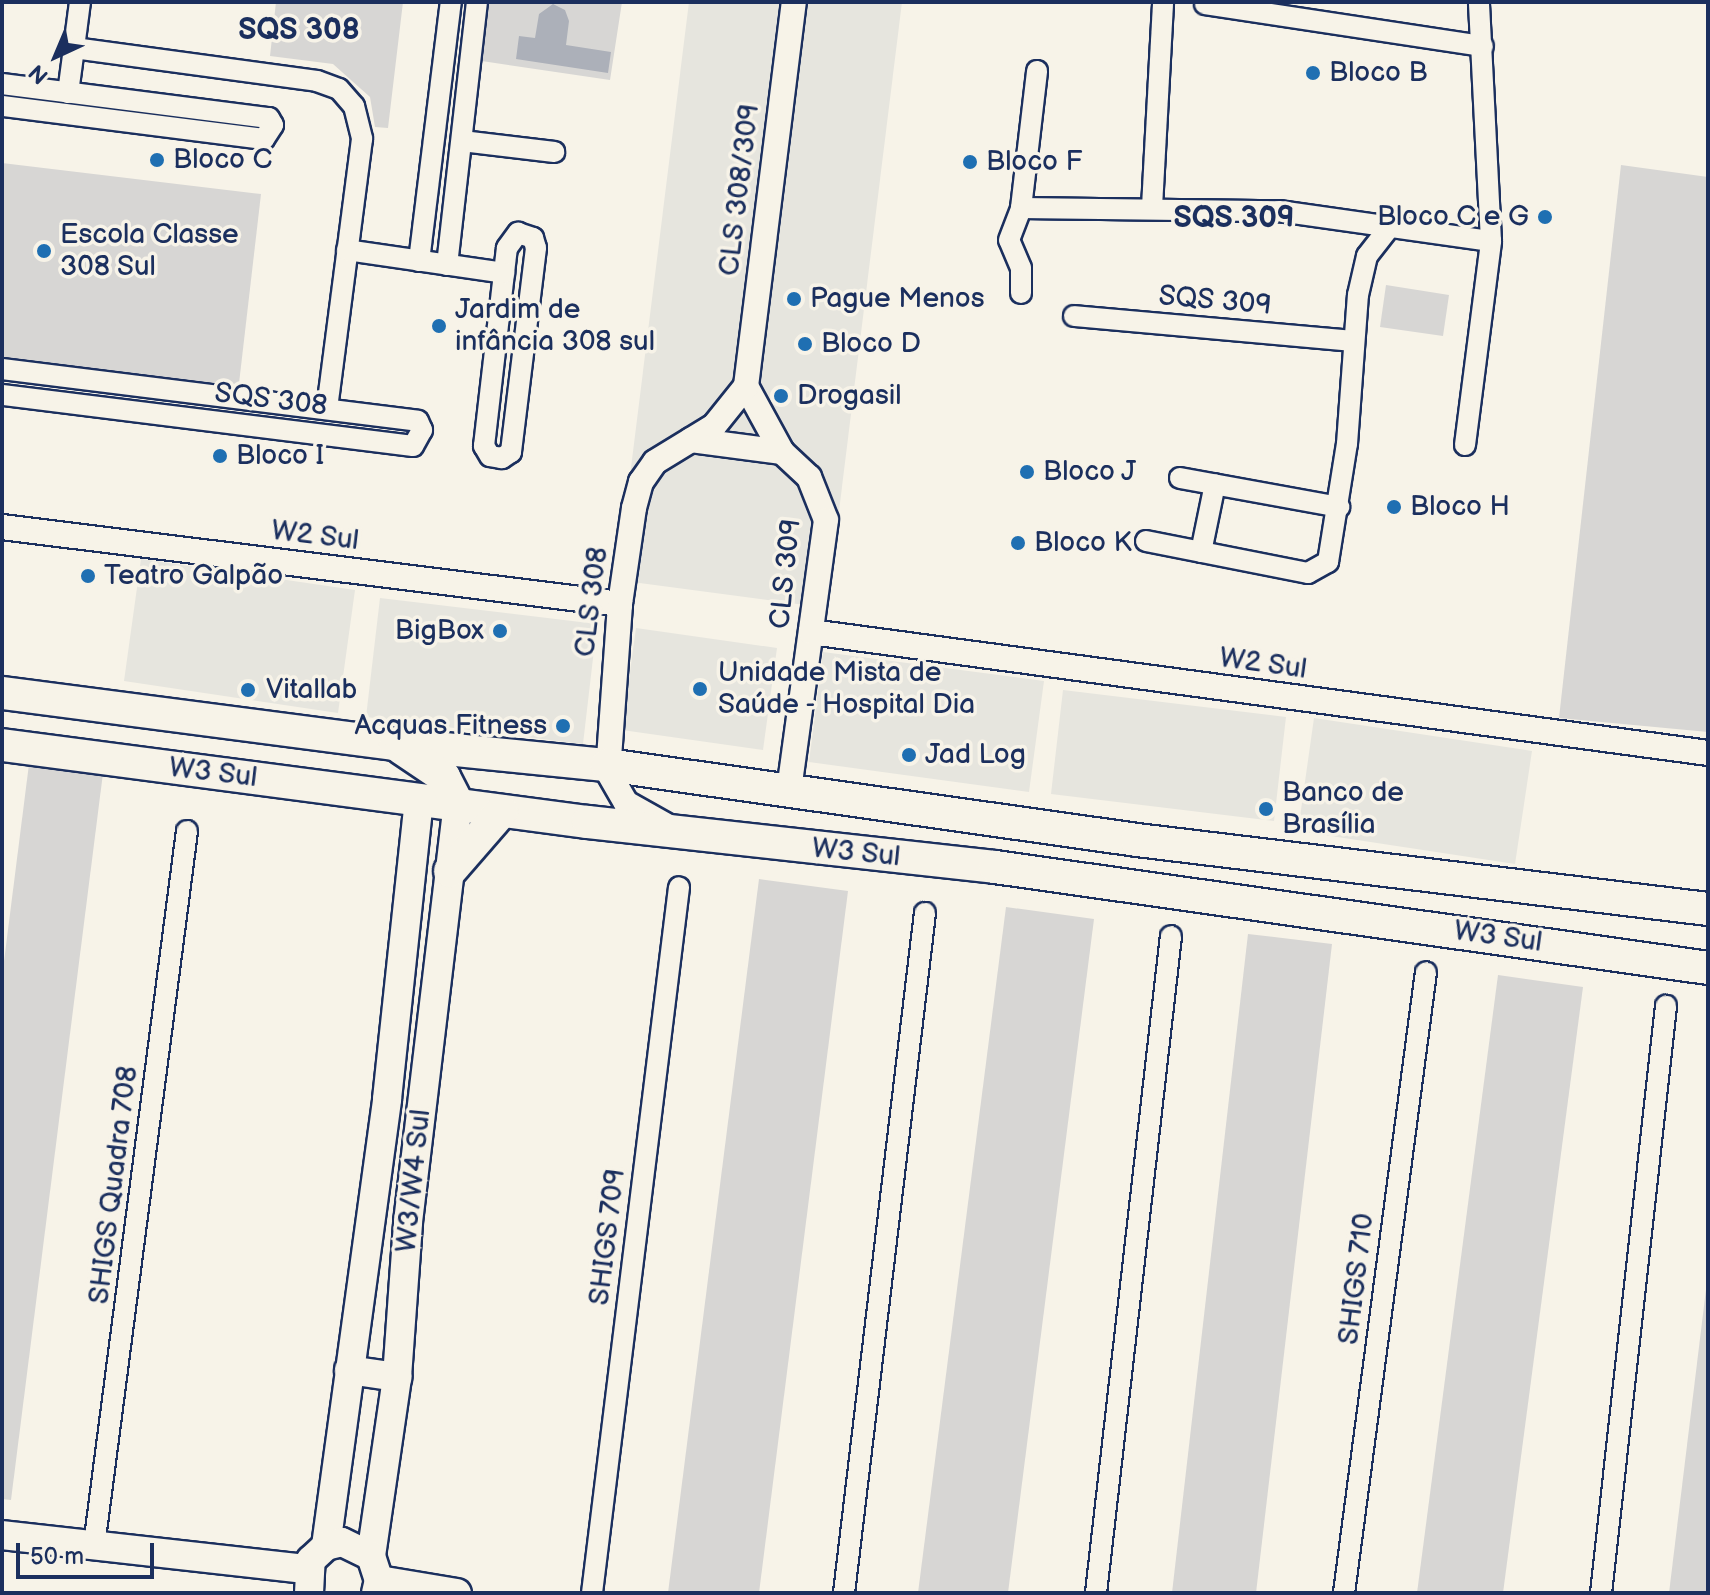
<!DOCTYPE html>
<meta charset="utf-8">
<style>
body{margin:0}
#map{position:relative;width:1710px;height:1595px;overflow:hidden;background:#f7f3e8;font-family:"Balsamiq Sans",sans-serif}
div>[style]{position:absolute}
.built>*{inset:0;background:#e6e5de}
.green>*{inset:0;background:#d7d6d4}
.water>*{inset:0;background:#acb0b9}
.roads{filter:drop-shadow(2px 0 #1b2f5e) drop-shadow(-2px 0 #1b2f5e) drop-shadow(0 2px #1b2f5e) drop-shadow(0 -2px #1b2f5e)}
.minor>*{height:20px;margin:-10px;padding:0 10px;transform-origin:10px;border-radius:10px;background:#f7f3e8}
.tertiary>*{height:24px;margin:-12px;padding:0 12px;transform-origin:12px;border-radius:12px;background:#f7f3e8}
.secondary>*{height:28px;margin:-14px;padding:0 14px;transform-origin:14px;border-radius:14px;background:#f7f3e8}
.primary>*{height:32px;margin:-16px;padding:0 16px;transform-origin:16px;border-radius:16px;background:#f7f3e8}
.dots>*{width:22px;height:22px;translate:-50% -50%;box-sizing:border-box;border:4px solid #f7f3e8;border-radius:50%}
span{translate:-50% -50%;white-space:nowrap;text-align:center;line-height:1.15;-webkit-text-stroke:7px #f7f3e8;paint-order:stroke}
.poi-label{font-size:28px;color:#1b2f5e}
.left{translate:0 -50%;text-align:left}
.right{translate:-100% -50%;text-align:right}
.street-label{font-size:28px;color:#1b2f5e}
.neighbourhood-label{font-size:30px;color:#1b2f5e;font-weight:700}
.frame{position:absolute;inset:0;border:4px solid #1b2f5e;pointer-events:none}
.north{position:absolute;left:16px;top:16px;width:80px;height:80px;-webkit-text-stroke:6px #f7f3e8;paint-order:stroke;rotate:224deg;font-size:22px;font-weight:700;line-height:32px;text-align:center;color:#1b2f5e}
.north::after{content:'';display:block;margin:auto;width:28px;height:36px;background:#1b2f5e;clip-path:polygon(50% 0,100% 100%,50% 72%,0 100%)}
.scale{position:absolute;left:16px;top:1543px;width:138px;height:36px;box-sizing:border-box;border:4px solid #1b2f5e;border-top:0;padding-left:10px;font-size:24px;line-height:28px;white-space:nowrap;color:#1b2f5e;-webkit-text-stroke:6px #f7f3e8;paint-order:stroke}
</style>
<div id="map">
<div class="built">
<i style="clip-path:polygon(689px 2px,902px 2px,827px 608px,617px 580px)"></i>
<i style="clip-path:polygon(141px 559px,355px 590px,338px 713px,124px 681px)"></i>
<i style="clip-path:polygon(380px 598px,597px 624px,583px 744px,366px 717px)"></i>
<i style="clip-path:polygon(636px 628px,777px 648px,763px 750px,622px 730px)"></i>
<i style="clip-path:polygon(823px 652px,1044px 681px,1029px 792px,809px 762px)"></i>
<i style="clip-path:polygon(1063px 690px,1286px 717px,1274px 821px,1051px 794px)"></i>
<i style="clip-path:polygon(1314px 718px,1532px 751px,1515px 864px,1298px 831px)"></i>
</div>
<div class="green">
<i style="clip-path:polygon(276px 2px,403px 2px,388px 128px,375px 127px,370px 97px,333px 64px,270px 56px)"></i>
<i style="clip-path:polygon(483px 2px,622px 2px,610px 80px,475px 60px)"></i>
<i style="clip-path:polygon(2px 163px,261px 194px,238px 392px,2px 363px)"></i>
<i style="clip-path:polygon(1621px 165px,1708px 177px,1708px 732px,1559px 718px)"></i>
<i style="clip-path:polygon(1386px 285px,1449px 295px,1443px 336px,1380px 327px)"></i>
<i style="clip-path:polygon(29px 764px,103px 773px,11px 1500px,2px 1499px,2px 977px)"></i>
<i style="clip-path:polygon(759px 879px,848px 891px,759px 1593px,668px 1593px)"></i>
<i style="clip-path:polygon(1006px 907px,1094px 919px,1008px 1593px,918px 1593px)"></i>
<i style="clip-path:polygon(1248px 934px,1332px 944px,1256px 1593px,1172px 1593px)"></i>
<i style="clip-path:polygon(1498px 975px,1583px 987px,1503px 1593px,1417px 1593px)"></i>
<i style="clip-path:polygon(1708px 1273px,1708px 1593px,1669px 1593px)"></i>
</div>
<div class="water">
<i style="clip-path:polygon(553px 4px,565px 10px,569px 21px,566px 45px,611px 52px,608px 73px,516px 59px,519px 36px,535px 38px,539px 14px)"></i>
</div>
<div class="roads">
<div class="minor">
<i style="left:1205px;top:4px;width:281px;rotate:8.6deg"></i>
<i style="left:74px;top:48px;width:46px;rotate:-82.6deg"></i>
<i style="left:2px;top:84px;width:269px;rotate:7.3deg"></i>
<i style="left:269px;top:118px;width:8px;rotate:60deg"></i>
<i style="left:273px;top:125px;width:17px;rotate:123deg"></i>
<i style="left:264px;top:139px;width:264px;rotate:-172.8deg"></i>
<i style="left:68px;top:93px;width:45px;rotate:-82.4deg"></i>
<i style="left:74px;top:48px;width:245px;rotate:7.7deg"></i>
<i style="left:317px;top:81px;width:23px;rotate:20deg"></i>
<i style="left:339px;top:89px;width:23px;rotate:49deg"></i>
<i style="left:354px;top:106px;width:34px;rotate:76deg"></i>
<i style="left:362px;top:139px;width:272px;rotate:97.4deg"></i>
<i style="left:462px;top:141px;width:93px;rotate:6.8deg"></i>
<i style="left:1152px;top:207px;width:205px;rotate:-86.9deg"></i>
<i style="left:1021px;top:208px;width:258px;rotate:0.7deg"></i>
<i style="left:1279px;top:211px;width:214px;rotate:8.1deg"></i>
<i style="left:518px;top:233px;width:16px;rotate:18deg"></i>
<i style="left:533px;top:238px;width:10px;rotate:73deg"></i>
<i style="left:536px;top:248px;width:206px;rotate:97deg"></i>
<i style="left:511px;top:452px;width:11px;rotate:146deg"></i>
<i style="left:502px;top:458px;width:12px;rotate:-171deg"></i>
<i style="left:490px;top:456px;width:12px;rotate:-121deg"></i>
<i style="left:484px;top:446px;width:199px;rotate:-83.4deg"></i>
<i style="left:507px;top:248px;width:19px;rotate:-54deg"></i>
<i style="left:347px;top:250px;width:159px;rotate:8.3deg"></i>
<i style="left:419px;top:261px;width:261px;rotate:-83deg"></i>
<i style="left:447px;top:265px;width:265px;rotate:-83.5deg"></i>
<i style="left:1021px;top:293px;width:25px;rotate:-90deg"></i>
<i style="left:1021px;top:268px;width:30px;rotate:-113deg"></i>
<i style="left:1009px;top:240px;width:34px;rotate:-69deg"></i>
<i style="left:1021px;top:208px;width:138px;rotate:-83.3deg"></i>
<i style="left:1074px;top:316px;width:279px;rotate:5.1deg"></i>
<i style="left:2px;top:369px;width:419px;rotate:7.1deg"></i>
<i style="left:418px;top:421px;width:10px;rotate:66deg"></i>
<i style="left:422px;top:430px;width:18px;rotate:119deg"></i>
<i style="left:413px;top:446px;width:414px;rotate:-172.9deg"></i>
<i style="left:1465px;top:445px;width:206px;rotate:-82.7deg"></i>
<i style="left:1491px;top:241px;width:239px;rotate:-92.9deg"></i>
<i style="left:1180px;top:478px;width:162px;rotate:10.3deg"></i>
<i style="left:1146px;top:541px;width:165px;rotate:11.2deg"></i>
<i style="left:1308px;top:573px;width:23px;rotate:-29deg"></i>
<i style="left:1328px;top:562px;width:120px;rotate:-80.9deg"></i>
<i style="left:1347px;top:444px;width:149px;rotate:-85.8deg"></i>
<i style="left:1358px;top:295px;width:40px;rotate:-77deg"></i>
<i style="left:1367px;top:256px;width:33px;rotate:-52deg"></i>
<i style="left:1201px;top:552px;width:69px;rotate:-78.4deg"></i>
<i style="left:94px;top:1546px;width:721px;rotate:-82.59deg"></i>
<i style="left:592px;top:1593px;width:711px;rotate:-82.97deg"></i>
<i style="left:844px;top:1593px;width:685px;rotate:-83.21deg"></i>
<i style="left:1096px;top:1593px;width:661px;rotate:-83.49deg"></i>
<i style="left:1344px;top:1593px;width:626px;rotate:-82.48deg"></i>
<i style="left:1601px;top:1593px;width:591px;rotate:-83.68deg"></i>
</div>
<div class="tertiary">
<i style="left:746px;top:386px;width:75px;rotate:61.4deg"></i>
<i style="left:782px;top:452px;width:37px;rotate:43deg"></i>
<i style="left:809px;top:477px;width:46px;rotate:68.4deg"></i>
<i style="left:826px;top:520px;width:273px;rotate:97.8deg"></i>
<i style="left:746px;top:386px;width:387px;rotate:-82.9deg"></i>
<i style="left:691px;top:440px;width:92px;rotate:7.5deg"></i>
<i style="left:2px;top:527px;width:623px;rotate:7.1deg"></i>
<i style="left:811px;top:632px;width:905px;rotate:7.68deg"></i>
<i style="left:667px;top:826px;width:47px;rotate:-150.7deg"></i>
<i style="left:626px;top:803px;width:36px;rotate:-120deg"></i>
<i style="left:608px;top:772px;width:168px;rotate:-85.9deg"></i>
<i style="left:620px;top:604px;width:97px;rotate:-81.7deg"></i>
<i style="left:634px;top:508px;width:27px;rotate:-75deg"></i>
<i style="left:641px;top:482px;width:24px;rotate:-55deg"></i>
<i style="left:655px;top:462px;width:69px;rotate:-31.4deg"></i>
<i style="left:714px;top:426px;width:51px;rotate:-51.3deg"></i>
</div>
<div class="secondary">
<i style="left:349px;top:1370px;width:49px;rotate:8.3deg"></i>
<i style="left:2px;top:1535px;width:307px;rotate:6.4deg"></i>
<i style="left:326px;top:1546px;width:451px;rotate:-82.2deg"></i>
<i style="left:387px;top:1099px;width:302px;rotate:-83.9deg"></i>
<i style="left:371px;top:1556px;width:181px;rotate:-81.7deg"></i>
<i style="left:397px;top:1377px;width:155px;rotate:-85.9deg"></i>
<i style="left:408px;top:1222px;width:420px;rotate:-83.2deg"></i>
<i style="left:379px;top:1580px;width:79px;rotate:9.5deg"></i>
<i style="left:309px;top:1593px;width:33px;rotate:-87deg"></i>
<i style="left:311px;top:1560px;width:21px;rotate:-43deg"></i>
<i style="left:326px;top:1546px;width:16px;rotate:-14deg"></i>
<i style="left:342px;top:1542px;width:32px;rotate:26deg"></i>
<i style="left:371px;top:1556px;width:25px;rotate:72deg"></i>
<i style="left:379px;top:1580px;width:13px;rotate:103deg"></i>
</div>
<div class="primary">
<i style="left:2px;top:693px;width:396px;rotate:7.4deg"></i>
<i style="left:395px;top:744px;width:213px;rotate:5.7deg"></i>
<i style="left:607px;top:765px;width:535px;rotate:8.05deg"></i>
<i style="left:1137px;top:840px;width:575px;rotate:6.89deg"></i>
<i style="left:2px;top:745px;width:591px;rotate:7.49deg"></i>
<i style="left:588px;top:822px;width:409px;rotate:6.3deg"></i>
<i style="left:995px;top:867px;width:720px;rotate:8.06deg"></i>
<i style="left:401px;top:748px;width:52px;rotate:34deg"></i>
<i style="left:444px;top:777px;width:31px;rotate:63deg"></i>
<i style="left:450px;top:871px;width:79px;rotate:-49.1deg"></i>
</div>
</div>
<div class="dots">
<i style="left:1313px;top:73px;background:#1f6fb2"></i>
<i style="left:157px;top:160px;background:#1f6fb2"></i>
<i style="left:970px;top:162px;background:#1f6fb2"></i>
<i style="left:1545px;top:217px;background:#1f6fb2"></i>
<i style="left:44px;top:251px;background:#1f6fb2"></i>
<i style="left:794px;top:299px;background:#1f6fb2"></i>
<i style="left:439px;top:326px;background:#1f6fb2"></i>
<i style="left:805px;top:344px;background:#1f6fb2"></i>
<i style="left:781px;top:396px;background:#1f6fb2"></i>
<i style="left:220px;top:456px;background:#1f6fb2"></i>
<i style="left:1027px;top:472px;background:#1f6fb2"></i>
<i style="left:1394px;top:507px;background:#1f6fb2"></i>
<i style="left:1018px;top:543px;background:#1f6fb2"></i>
<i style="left:88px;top:576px;background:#1f6fb2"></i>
<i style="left:500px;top:631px;background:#1f6fb2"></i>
<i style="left:700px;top:689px;background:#1f6fb2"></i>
<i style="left:248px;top:690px;background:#1f6fb2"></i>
<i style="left:563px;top:726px;background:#1f6fb2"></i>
<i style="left:909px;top:755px;background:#1f6fb2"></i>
<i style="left:1266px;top:809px;background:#1f6fb2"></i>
</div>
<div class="poi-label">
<span class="left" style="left:1329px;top:73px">Bloco B</span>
<span class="left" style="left:173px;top:160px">Bloco C</span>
<span class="left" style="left:986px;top:162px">Bloco F</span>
<span class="right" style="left:1529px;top:217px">Bloco C e G</span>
<span class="left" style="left:60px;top:251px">Escola Classe<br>308 Sul</span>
<span class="left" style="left:810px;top:299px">Pague Menos</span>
<span class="left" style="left:455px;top:326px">Jardim de<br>infância 308 sul</span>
<span class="left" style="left:821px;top:344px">Bloco D</span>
<span class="left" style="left:797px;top:396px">Drogasil</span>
<span class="left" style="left:236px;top:456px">Bloco I</span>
<span class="left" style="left:1043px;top:472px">Bloco J</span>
<span class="left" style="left:1410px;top:507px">Bloco H</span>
<span class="left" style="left:1034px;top:543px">Bloco K</span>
<span class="left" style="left:104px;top:576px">Teatro Galpão</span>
<span class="right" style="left:484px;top:631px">BigBox</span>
<span class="left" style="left:718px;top:689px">Unidade Mista de<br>Saúde - Hospital Dia</span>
<span class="left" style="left:266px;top:690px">Vitallab</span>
<span class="right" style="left:547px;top:726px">Acquas Fitness</span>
<span class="left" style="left:925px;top:755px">Jad Log</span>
<span class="left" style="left:1282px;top:809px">Banco de<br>Brasília</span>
</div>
<div class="street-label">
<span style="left:740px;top:190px;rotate:-83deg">CLS 308/309</span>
<span style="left:1215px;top:301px;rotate:5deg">SQS 309</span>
<span style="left:271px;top:400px;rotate:7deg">SQS 308</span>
<span style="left:315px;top:536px;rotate:7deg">W2 Sul</span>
<span style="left:786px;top:574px;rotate:-84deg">CLS 309</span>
<span style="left:592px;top:602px;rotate:-83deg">CLS 308</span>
<span style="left:1263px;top:664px;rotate:8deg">W2 Sul</span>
<span style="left:213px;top:773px;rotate:7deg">W3 Sul</span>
<span style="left:856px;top:853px;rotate:6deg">W3 Sul</span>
<span style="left:1498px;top:937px;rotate:8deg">W3 Sul</span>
<span style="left:414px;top:1181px;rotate:-84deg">W3/W4 Sul</span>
<span style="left:114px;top:1185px;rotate:-83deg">SHIGS Quadra 708</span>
<span style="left:608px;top:1237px;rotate:-83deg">SHIGS 709</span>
<span style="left:1357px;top:1279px;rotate:-83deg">SHIGS 710</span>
</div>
<div class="neighbourhood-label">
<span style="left:299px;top:30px">SQS 308</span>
<span style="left:1234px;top:218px">SQS 309</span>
</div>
<div class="frame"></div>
<div class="north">N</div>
<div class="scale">50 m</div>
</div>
